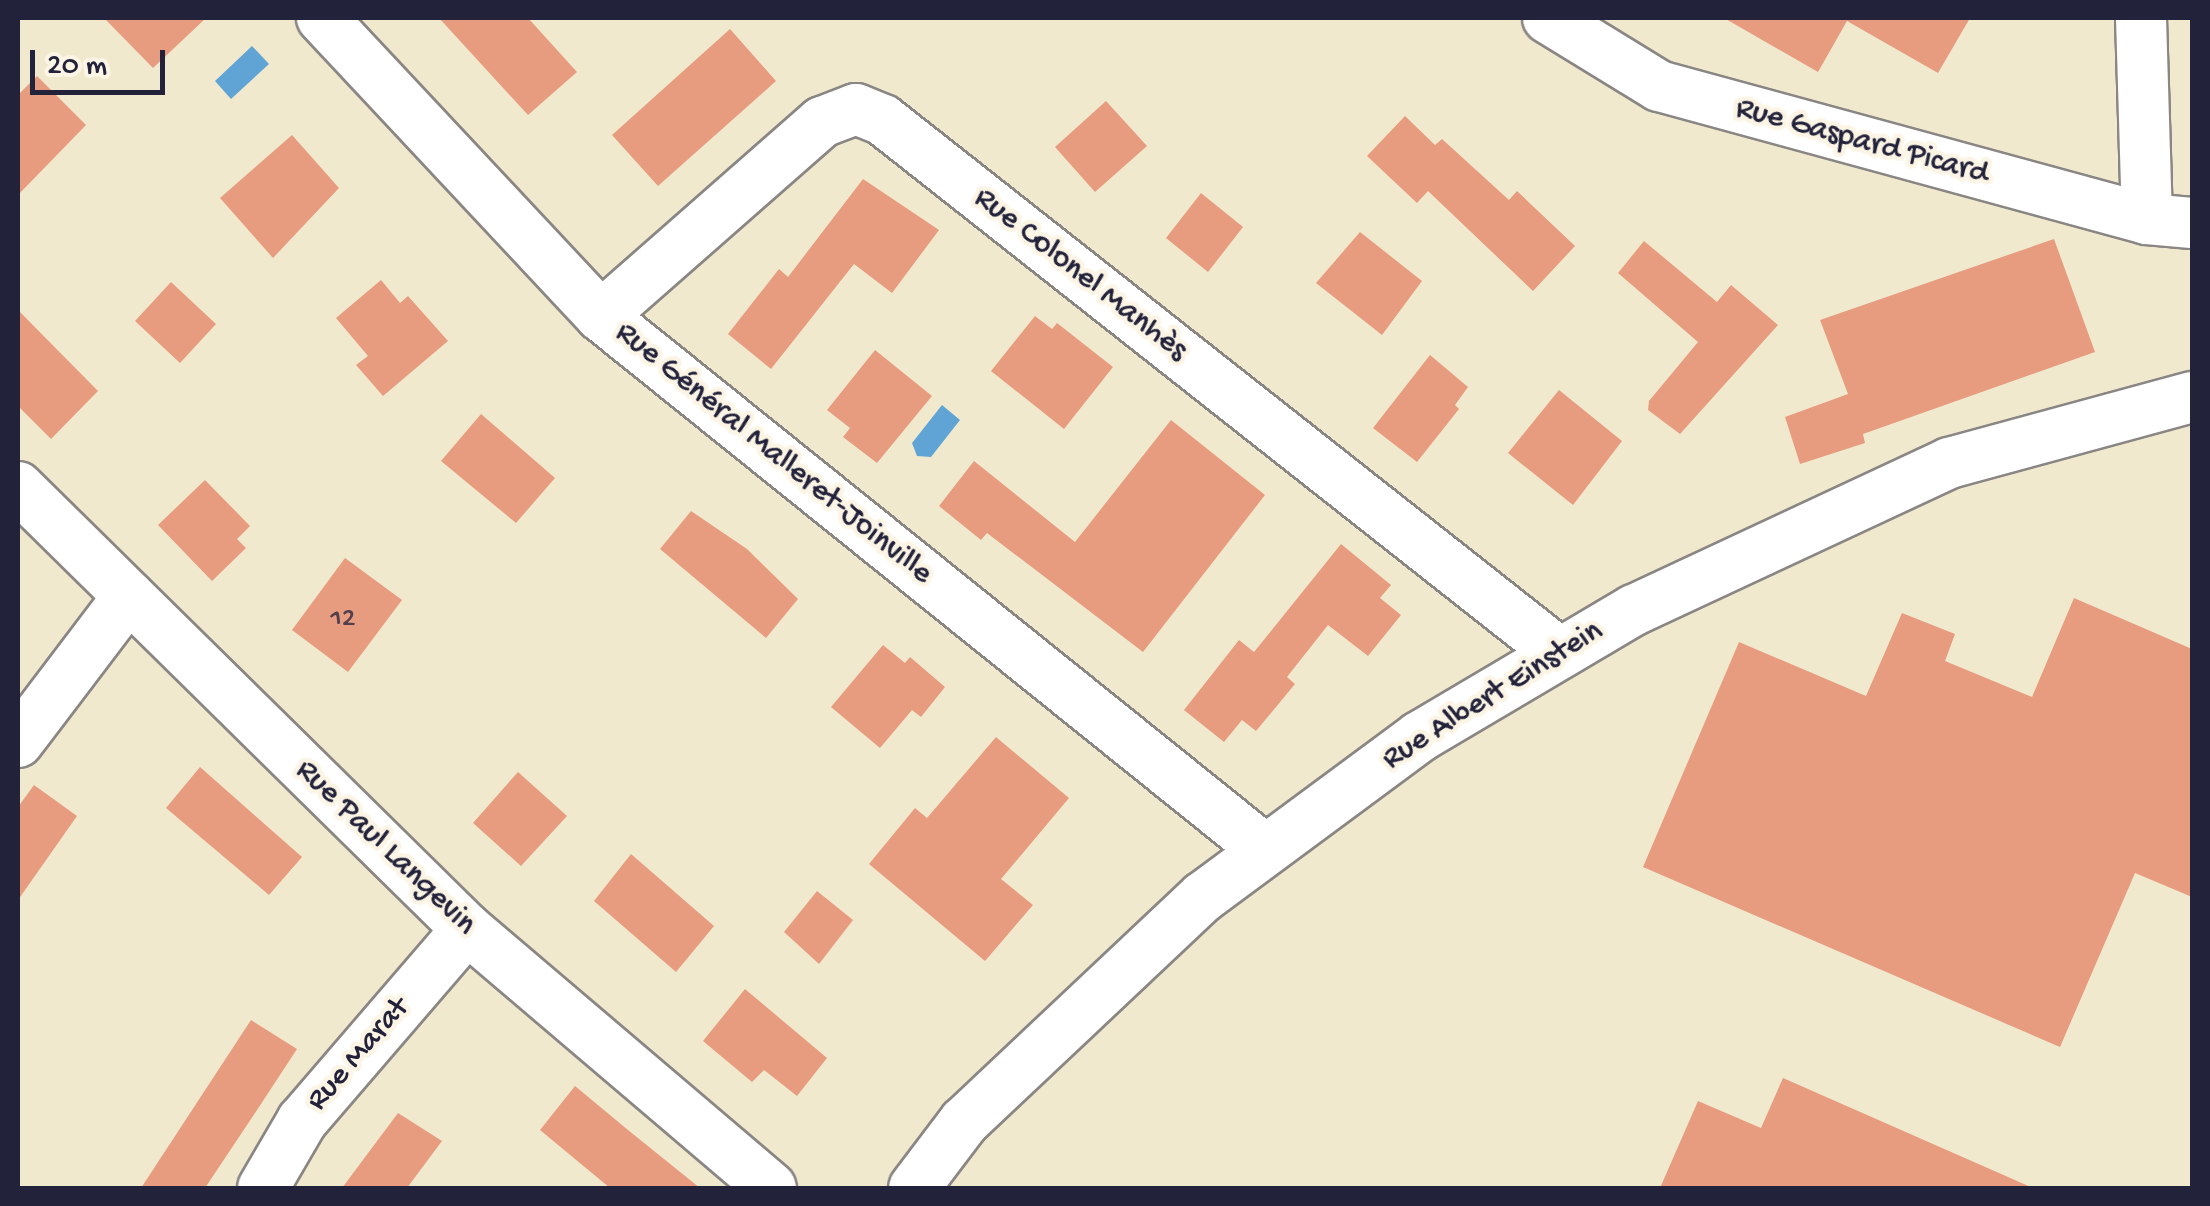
<!DOCTYPE html>
<meta charset="utf-8">
<style>
body{margin:0}
#map{position:relative;width:2210px;height:1206px;overflow:hidden;background:#f1e9ce;font-family:"Gochi Hand",sans-serif}
div>[style]{position:absolute}
.water>*{inset:0;background:#5fa4d4}
.building>*{inset:0;background:#e79c7f}
.roads{filter:drop-shadow(2px 0 #8a8684) drop-shadow(-2px 0 #8a8684) drop-shadow(0 2px #8a8684) drop-shadow(0 -2px #8a8684)}
.street>*{height:50px;margin:-25px;padding:0 25px;transform-origin:25px;border-radius:25px;background:#fff}
span{translate:-50% -50%;white-space:nowrap;text-align:center;line-height:1.15;-webkit-text-stroke:9px #fcf5e5;paint-order:stroke}
.number-label{font-size:28px;color:#53404c}
.number-label span{-webkit-text-stroke-width:0}
.street-label{font-size:32px;color:#22223b}
.frame{position:absolute;inset:0;border:20px solid #22223b;pointer-events:none}
.scale{position:absolute;left:30px;top:50px;width:135px;height:45px;box-sizing:border-box;border:5px solid #22223b;border-top:0;padding-left:12px;font-size:30px;line-height:35px;white-space:nowrap;color:#22223b;-webkit-text-stroke:8px #fcf5e5;paint-order:stroke}
</style>
<div id="map">
<div class="water">
<i style="clip-path:polygon(252px 46px,269px 64px,231px 99px,215px 81px)"></i>
<i style="clip-path:polygon(942px 405px,960px 420px,931px 457px,917px 456px,912px 443px)"></i>
</div>
<div class="building">
<i style="clip-path:polygon(104px 18px,206px 18px,153px 68px)"></i>
<i style="clip-path:polygon(439px 18px,528px 18px,577px 72px,528px 115px)"></i>
<i style="clip-path:polygon(1724px 18px,1970px 18px,1938px 73px,1847px 21px,1818px 72px)"></i>
<i style="clip-path:polygon(730px 29px,776px 81px,658px 186px,612px 135px)"></i>
<i style="clip-path:polygon(37px 76px,86px 125px,18px 195px,18px 95px)"></i>
<i style="clip-path:polygon(1106px 101px,1147px 146px,1095px 192px,1055px 147px)"></i>
<i style="clip-path:polygon(1405px 116px,1435px 145px,1442px 139px,1509px 200px,1517px 191px,1575px 246px,1533px 291px,1428px 191px,1417px 203px,1367px 156px)"></i>
<i style="clip-path:polygon(292px 135px,339px 188px,273px 258px,220px 198px)"></i>
<i style="clip-path:polygon(863px 179px,939px 230px,892px 293px,854px 264px,771px 369px,728px 334px,779px 269px,788px 277px)"></i>
<i style="clip-path:polygon(1201px 193px,1243px 227px,1208px 272px,1166px 238px)"></i>
<i style="clip-path:polygon(1360px 232px,1422px 281px,1382px 335px,1316px 283px)"></i>
<i style="clip-path:polygon(2054px 239px,2095px 352px,1863px 434px,1865px 443px,1800px 464px,1785px 417px,1848px 394px,1820px 320px)"></i>
<i style="clip-path:polygon(1644px 241px,1717px 302px,1731px 285px,1778px 325px,1680px 434px,1648px 410px,1649px 401px,1698px 342px,1618px 273px)"></i>
<i style="clip-path:polygon(381px 280px,400px 303px,408px 296px,448px 341px,383px 396px,356px 365px,368px 356px,336px 318px)"></i>
<i style="clip-path:polygon(171px 282px,216px 324px,180px 363px,135px 321px)"></i>
<i style="clip-path:polygon(18px 310px,98px 391px,51px 439px,18px 406px)"></i>
<i style="clip-path:polygon(1035px 316px,1052px 329px,1057px 323px,1113px 367px,1064px 429px,991px 371px)"></i>
<i style="clip-path:polygon(875px 350px,932px 396px,877px 463px,843px 437px,850px 428px,827px 410px)"></i>
<i style="clip-path:polygon(1430px 355px,1468px 387px,1455px 405px,1459px 409px,1417px 462px,1373px 428px)"></i>
<i style="clip-path:polygon(1559px 390px,1622px 441px,1573px 505px,1508px 453px)"></i>
<i style="clip-path:polygon(481px 414px,555px 478px,516px 523px,441px 461px)"></i>
<i style="clip-path:polygon(1171px 420px,1265px 495px,1143px 652px,987px 533px,981px 540px,939px 506px,974px 461px,1075px 542px)"></i>
<i style="clip-path:polygon(205px 480px,250px 526px,237px 539px,246px 548px,212px 581px,158px 525px)"></i>
<i style="clip-path:polygon(691px 511px,747px 549px,798px 599px,766px 638px,660px 549px)"></i>
<i style="clip-path:polygon(1341px 544px,1391px 585px,1380px 598px,1401px 615px,1368px 656px,1328px 625px,1287px 677px,1295px 684px,1256px 731px,1242px 720px,1224px 742px,1184px 710px,1239px 640px,1254px 652px)"></i>
<i style="clip-path:polygon(345px 558px,402px 600px,348px 672px,292px 630px)"></i>
<i style="clip-path:polygon(2074px 598px,2192px 649px,2192px 897px,2135px 873px,2060px 1047px,1643px 867px,1739px 642px,1866px 696px,1902px 613px,1955px 634px,1945px 661px,2032px 697px)"></i>
<i style="clip-path:polygon(883px 645px,905px 663px,910px 657px,945px 687px,921px 717px,912px 710px,880px 748px,831px 707px)"></i>
<i style="clip-path:polygon(996px 737px,1069px 798px,1001px 879px,1033px 905px,985px 961px,869px 864px,915px 808px,927px 818px)"></i>
<i style="clip-path:polygon(200px 767px,302px 857px,269px 895px,166px 808px)"></i>
<i style="clip-path:polygon(518px 772px,567px 816px,521px 866px,473px 823px)"></i>
<i style="clip-path:polygon(34px 785px,77px 816px,18px 900px,18px 807px)"></i>
<i style="clip-path:polygon(631px 854px,714px 926px,676px 972px,594px 901px)"></i>
<i style="clip-path:polygon(817px 891px,853px 920px,819px 964px,784px 932px)"></i>
<i style="clip-path:polygon(745px 989px,827px 1058px,797px 1096px,764px 1070px,752px 1082px,703px 1041px)"></i>
<i style="clip-path:polygon(251px 1020px,297px 1049px,259px 1107px,205px 1188px,141px 1188px)"></i>
<i style="clip-path:polygon(1783px 1078px,2033px 1188px,1660px 1188px,1698px 1101px,1761px 1128px)"></i>
<i style="clip-path:polygon(575px 1086px,628px 1130px,700px 1188px,610px 1188px,540px 1130px)"></i>
<i style="clip-path:polygon(398px 1113px,442px 1141px,407px 1188px,342px 1188px)"></i>
</div>
<div class="roads">
<div class="street">
<i style="left:322px;top:18px;width:408px;rotate:46.9deg"></i>
<i style="left:601px;top:316px;width:851px;rotate:38.8deg"></i>
<i style="left:1548px;top:18px;width:130px;rotate:31.5deg"></i>
<i style="left:1659px;top:86px;width:506px;rotate:15.25deg"></i>
<i style="left:2147px;top:219px;width:45px;rotate:5.1deg"></i>
<i style="left:2141px;top:18px;width:201px;rotate:88.3deg"></i>
<i style="left:601px;top:316px;width:294px;rotate:-41.3deg"></i>
<i style="left:822px;top:122px;width:36px;rotate:-21deg"></i>
<i style="left:856px;top:109px;width:29px;rotate:22deg"></i>
<i style="left:883px;top:120px;width:859px;rotate:38.24deg"></i>
<i style="left:18px;top:487px;width:630px;rotate:44.55deg"></i>
<i style="left:467px;top:929px;width:399px;rotate:40.4deg"></i>
<i style="left:18px;top:742px;width:183px;rotate:-52.8deg"></i>
<i style="left:263px;top:1188px;width:78px;rotate:-59.8deg"></i>
<i style="left:302px;top:1121px;width:253px;rotate:-49.3deg"></i>
<i style="left:914px;top:1188px;width:83px;rotate:-52.9deg"></i>
<i style="left:964px;top:1122px;width:328px;rotate:-43.3deg"></i>
<i style="left:1203px;top:897px;width:269px;rotate:-36.5deg"></i>
<i style="left:1419px;top:737px;width:250px;rotate:-30.6deg"></i>
<i style="left:1634px;top:610px;width:348px;rotate:-25deg"></i>
<i style="left:1949px;top:463px;width:252px;rotate:-15.2deg"></i>
</div>
</div>
<div class="number-label">
<span style="left:343px;top:620px">12</span>
</div>
<div class="street-label">
<span style="left:1862px;top:142px;rotate:15deg">Rue Gaspard Picard</span>
<span style="left:1080px;top:275px;rotate:38deg">Rue Colonel Manhès</span>
<span style="left:773px;top:454px;rotate:39deg">Rue Général Malleret-Joinville</span>
<span style="left:1493px;top:696px;rotate:-32deg">Rue Albert Einstein</span>
<span style="left:385px;top:848px;rotate:44deg">Rue Paul Langevin</span>
<span style="left:359px;top:1055px;rotate:-49deg">Rue Marat</span>
</div>
<div class="frame"></div>
<div class="scale">20 m</div>
</div>
